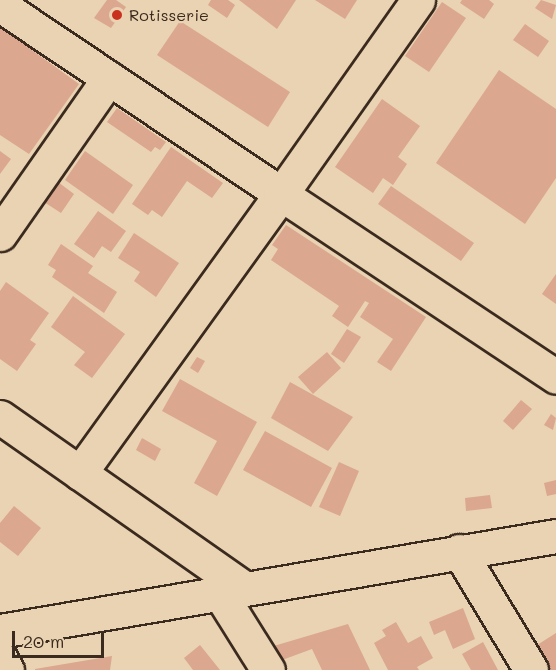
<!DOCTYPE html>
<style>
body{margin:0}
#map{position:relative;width:556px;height:670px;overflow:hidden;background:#e9d3b2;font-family:Mali,sans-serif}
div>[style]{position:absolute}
.building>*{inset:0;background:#dba78f}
.roads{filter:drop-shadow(2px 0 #3b2a1e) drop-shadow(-2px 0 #3b2a1e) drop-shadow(0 2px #3b2a1e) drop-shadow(0 -2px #3b2a1e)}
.minor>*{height:33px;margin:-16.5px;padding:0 16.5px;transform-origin:16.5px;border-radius:16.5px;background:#e9d3b2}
.tertiary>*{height:33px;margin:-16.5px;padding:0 16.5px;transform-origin:16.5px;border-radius:16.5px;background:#e9d3b2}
.dots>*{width:16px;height:16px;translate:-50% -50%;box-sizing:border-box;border:3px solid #e9d3b2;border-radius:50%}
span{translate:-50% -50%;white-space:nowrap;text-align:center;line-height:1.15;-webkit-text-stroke:4.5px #e9d3b2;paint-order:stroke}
.poi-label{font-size:16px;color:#3b2a1e}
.left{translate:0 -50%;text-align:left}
.scale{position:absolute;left:12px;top:631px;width:92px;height:27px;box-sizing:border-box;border:3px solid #3b2a1e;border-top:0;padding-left:8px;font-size:18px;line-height:21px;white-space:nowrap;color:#3b2a1e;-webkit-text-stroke:4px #e9d3b2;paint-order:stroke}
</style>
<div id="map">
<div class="building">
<i style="clip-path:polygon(107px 0,116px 0,126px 7px,111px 28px,94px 18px)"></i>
<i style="clip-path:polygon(211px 0,228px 0,235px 5px,227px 18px,208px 5px)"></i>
<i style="clip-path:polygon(239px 0,296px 0,277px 29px)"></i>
<i style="clip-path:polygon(315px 0,357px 0,345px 19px)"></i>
<i style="clip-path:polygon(462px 0,489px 0,494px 4px,484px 19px,460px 3px)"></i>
<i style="clip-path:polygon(541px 0,556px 5px,552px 19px,535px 8px)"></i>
<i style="clip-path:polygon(442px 2px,466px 18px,429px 72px,405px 56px)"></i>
<i style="clip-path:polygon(180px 21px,290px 92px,268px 127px,157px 55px)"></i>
<i style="clip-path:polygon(525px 24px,549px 41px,538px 57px,513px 40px)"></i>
<i style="clip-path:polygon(0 27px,79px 84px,29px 154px,0 135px)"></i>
<i style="clip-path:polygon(499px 70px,556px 109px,556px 178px,525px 224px,436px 163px)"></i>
<i style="clip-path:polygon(382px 99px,420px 126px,398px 157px,407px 164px,393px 185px,383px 178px,373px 193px,335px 167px)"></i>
<i style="clip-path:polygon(117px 108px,166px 142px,160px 150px,155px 147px,151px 152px,107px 122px)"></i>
<i style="clip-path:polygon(171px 147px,223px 183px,212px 198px,187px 181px,162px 217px,152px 210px,148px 215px,132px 204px)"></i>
<i style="clip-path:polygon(0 151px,11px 159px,0 174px)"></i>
<i style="clip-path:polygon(85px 151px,133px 185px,113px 214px,65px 180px)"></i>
<i style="clip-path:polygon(58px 182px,74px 194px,61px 213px,44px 202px)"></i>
<i style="clip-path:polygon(391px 186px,474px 243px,461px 261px,378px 204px)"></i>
<i style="clip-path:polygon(98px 211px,126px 231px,111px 252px,102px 246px,94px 258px,74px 244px)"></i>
<i style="clip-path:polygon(286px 225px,426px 317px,391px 371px,377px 362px,393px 339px,360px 317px,369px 303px,365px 301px,348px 327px,332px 316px,339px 306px,271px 260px,278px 249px,272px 245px)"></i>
<i style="clip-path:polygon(134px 233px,179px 263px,156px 297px,134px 281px,140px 272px,118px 258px)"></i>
<i style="clip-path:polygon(61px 244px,93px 266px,88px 273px,117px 292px,104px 313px,52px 277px,56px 270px,48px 265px)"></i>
<i style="clip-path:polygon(556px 274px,556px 304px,542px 294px)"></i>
<i style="clip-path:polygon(6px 282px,49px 313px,30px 340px,36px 344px,17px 371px,0 359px,0 291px)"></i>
<i style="clip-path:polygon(73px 296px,125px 334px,92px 378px,74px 365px,85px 352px,51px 327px)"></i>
<i style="clip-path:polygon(347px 329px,361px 337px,344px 363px,331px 354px)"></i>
<i style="clip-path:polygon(327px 352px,341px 368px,313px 394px,298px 377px)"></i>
<i style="clip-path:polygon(197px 357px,205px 361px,198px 373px,190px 368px)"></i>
<i style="clip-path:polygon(180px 379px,257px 422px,217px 496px,194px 483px,217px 441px,162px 411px)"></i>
<i style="clip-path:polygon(290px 382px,353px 417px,328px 451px,271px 418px)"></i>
<i style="clip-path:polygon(521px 400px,532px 409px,513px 430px,503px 421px)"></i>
<i style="clip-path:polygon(551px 414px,556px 418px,553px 430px,544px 425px)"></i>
<i style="clip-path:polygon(265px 431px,332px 468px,311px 507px,243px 470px)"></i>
<i style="clip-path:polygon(142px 438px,161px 449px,155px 461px,136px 450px)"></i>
<i style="clip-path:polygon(339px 462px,359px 471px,340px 516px,319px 507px)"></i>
<i style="clip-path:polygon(556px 480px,556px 494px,547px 496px,544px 483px)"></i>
<i style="clip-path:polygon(490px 495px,492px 508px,466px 511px,465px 498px)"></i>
<i style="clip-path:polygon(14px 506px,41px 528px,18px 556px,0 542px,0 523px)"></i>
<i style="clip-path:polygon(463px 608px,475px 639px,453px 649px,445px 630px,434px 635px,429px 622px)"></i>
<i style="clip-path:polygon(396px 622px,408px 643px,421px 636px,433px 658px,417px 667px,419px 670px,388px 670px,374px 643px,386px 636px,382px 630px)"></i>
<i style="clip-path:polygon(348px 624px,370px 670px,322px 670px,312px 649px,274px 663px,267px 648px)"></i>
<i style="clip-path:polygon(556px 633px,556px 670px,548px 670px,534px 647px)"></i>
<i style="clip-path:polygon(483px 642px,498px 670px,471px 670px,462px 654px)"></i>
<i style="clip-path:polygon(200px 645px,220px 670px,193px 670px,184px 658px)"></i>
<i style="clip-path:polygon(112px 656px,110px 670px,35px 670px,35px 669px)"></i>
</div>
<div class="roads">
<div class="minor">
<i style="left:0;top:5px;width:339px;rotate:33.9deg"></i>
<i style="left:281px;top:194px;width:344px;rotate:125.8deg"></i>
<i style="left:0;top:234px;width:190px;rotate:-55.1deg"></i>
<i style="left:0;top:417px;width:298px;rotate:35deg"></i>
<i style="left:459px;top:551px;width:139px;rotate:58.8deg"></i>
<i style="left:219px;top:592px;width:92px;rotate:57.9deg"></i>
<i style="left:0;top:658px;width:14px;rotate:60deg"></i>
</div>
<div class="tertiary">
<i style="left:418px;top:0;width:237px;rotate:125.2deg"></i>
<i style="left:281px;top:194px;width:330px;rotate:33.6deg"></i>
<i style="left:0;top:631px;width:564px;rotate:-9.7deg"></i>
</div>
</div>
<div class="dots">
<i style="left:117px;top:15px;background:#c8321e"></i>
</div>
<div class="poi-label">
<span class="left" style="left:129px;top:15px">Rotisserie</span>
</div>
<div class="scale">20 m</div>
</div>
